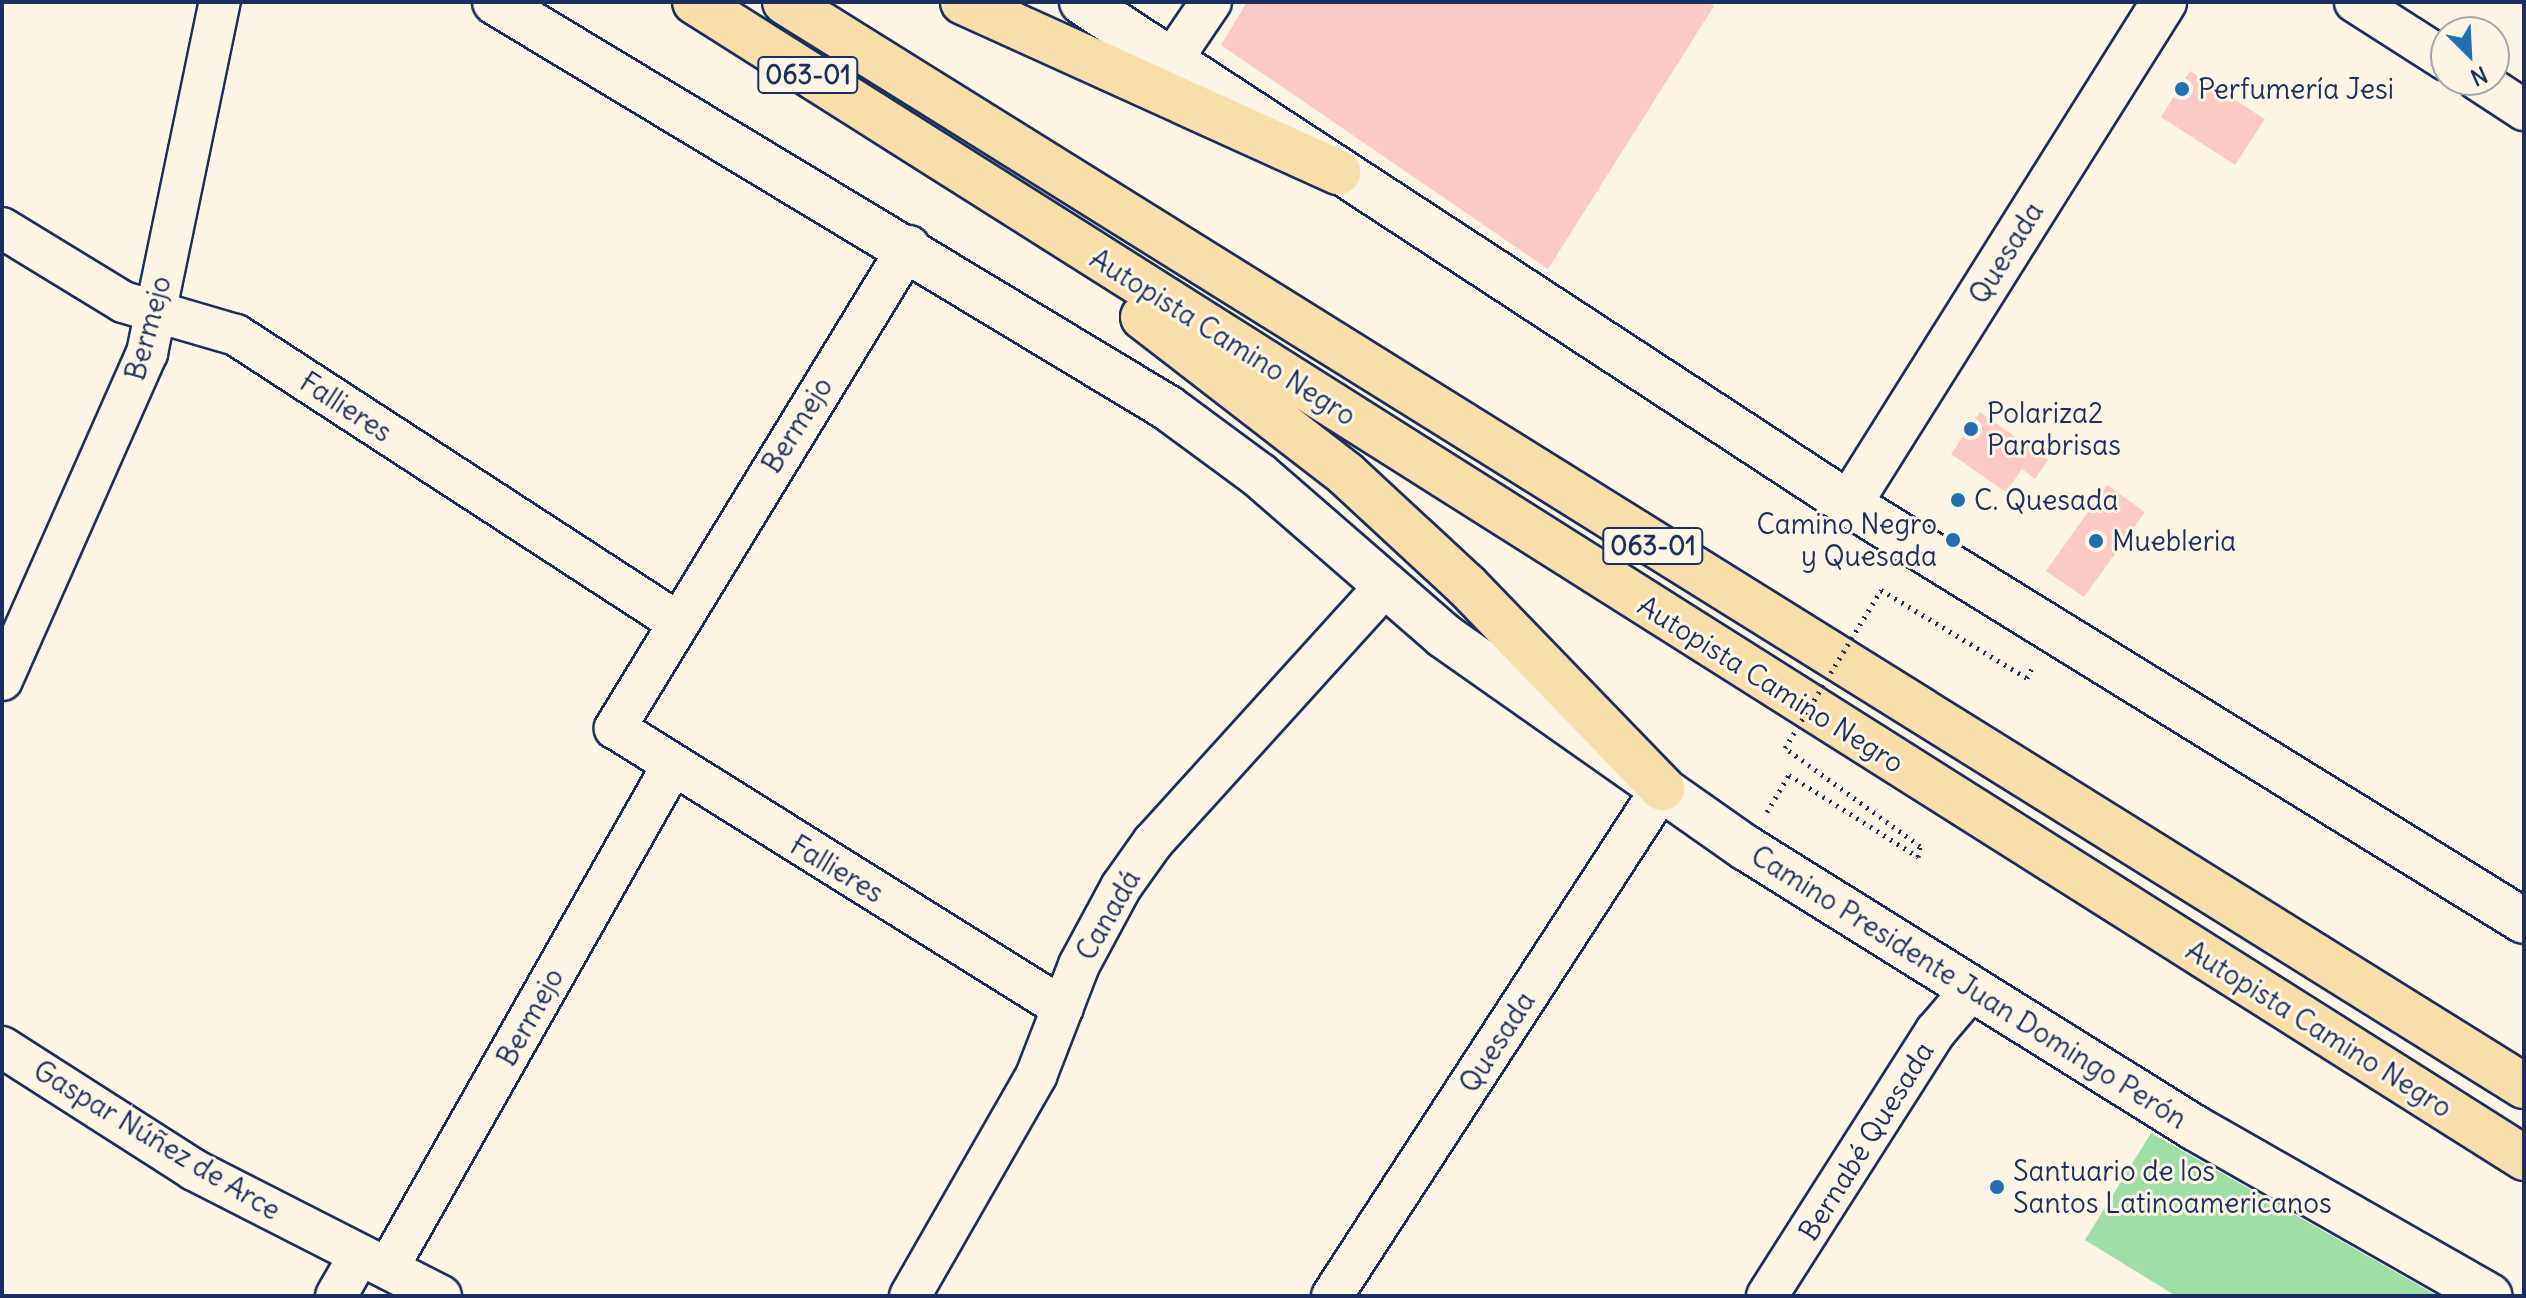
<!DOCTYPE html>
<meta charset="utf-8">
<style>
body{margin:0}
#map{position:relative;width:2526px;height:1298px;overflow:hidden;background:#fcf5e5;font-family:Delius,sans-serif}
div>[style]{position:absolute}
.green>*{inset:0;background:#9fdea6}
.building>*{inset:0;background:#fbcac7}
.path>*{height:5px;margin-top:-2.5px;transform-origin:0;background:repeating-linear-gradient(90deg,#1b2f5e 0 2px,transparent 0 8px)}
.roads{filter:drop-shadow(2px 0 #1b2f5e) drop-shadow(-2px 0 #1b2f5e) drop-shadow(0 2px #1b2f5e) drop-shadow(0 -2px #1b2f5e)}
.street>*{height:40px;margin:-20px;padding:0 20px;transform-origin:20px;border-radius:20px;background:#fcf5e5}
.secondary>*{height:44px;margin:-22px;padding:0 22px;transform-origin:22px;border-radius:22px;background:#fcf5e5}
.highway>*{height:44px;margin:-22px;padding:0 22px;transform-origin:22px;border-radius:22px;background:#f8deab}
.path-bridge>*{height:5px;margin-top:-2.5px;transform-origin:0;background:repeating-linear-gradient(90deg,#1b2f5e 0 2px,transparent 0 8px)}
.dots>*{width:22px;height:22px;translate:-50% -50%;box-sizing:border-box;border:4px solid #fcf5e5;border-radius:50%}
span{translate:-50% -50%;white-space:nowrap;text-align:center;line-height:1.15;-webkit-text-stroke:6px #fcf5e5;paint-order:stroke}
.shield-label span{padding:2px 6px;background:#fcf5e5;border:2px solid;border-radius:6px;-webkit-text-stroke-width:0}
.shield-label{font-size:26px;color:#1b2f5e;font-weight:700}
.poi-label{font-size:28px;color:#1b2f5e}
.left{translate:0 -50%;text-align:left}
.right{translate:-100% -50%;text-align:right}
.street-label{font-size:28px;color:#1b2f5e}
.frame{position:absolute;inset:0;border:4px solid #1b2f5e;pointer-events:none}
.north{position:absolute;left:2430px;top:16px;width:80px;height:80px;box-sizing:border-box;background:#fcf5e5;border:2px solid #a2a6af;border-radius:50%;rotate:156deg;font-size:22px;font-weight:700;line-height:32px;text-align:center;color:#1b2f5e}
.north::after{content:'';display:block;margin:auto;width:28px;height:36px;background:#1f6fb2;clip-path:polygon(50% 0,100% 100%,50% 72%,0 100%)}
</style>
<div id="map">
<div class="green">
<i style="clip-path:polygon(2151px 1133px,2438px 1296px,2176px 1296px,2085px 1240px)"></i>
</div>
<div class="building">
<i style="clip-path:polygon(1247px 2px,1707px 2px,1714px 6px,1548px 269px,1221px 45px)"></i>
<i style="clip-path:polygon(2190px 71px,2265px 119px,2235px 165px,2161px 117px)"></i>
<i style="clip-path:polygon(1980px 412px,2048px 460px,2035px 479px,2022px 469px,2006px 492px,1951px 454px)"></i>
<i style="clip-path:polygon(2107px 485px,2145px 512px,2084px 597px,2046px 571px)"></i>
</div>
<div class="path">
<i style="left:2027px;top:678px;width:11px;rotate:-63deg"></i>
<i style="left:1767px;top:812px;width:43px;rotate:-59.3deg"></i>
<i style="left:1789px;top:775px;width:153px;rotate:32.4deg"></i>
<i style="left:1918px;top:857px;width:11px;rotate:-80deg"></i>
</div>
<div class="roads">
<div class="street">
<i style="left:2355px;top:2px;width:108px;rotate:32.5deg"></i>
<i style="left:1171px;top:61px;width:71px;rotate:-55.9deg"></i>
<i style="left:2478px;top:80px;width:55px;rotate:33.1deg"></i>
<i style="left:2px;top:228px;width:142px;rotate:31.4deg"></i>
<i style="left:123px;top:302px;width:118px;rotate:16.3deg"></i>
<i style="left:236px;top:335px;width:523px;rotate:33.05deg"></i>
<i style="left:909px;top:246px;width:565px;rotate:121.38deg"></i>
<i style="left:615px;top:728px;width:528px;rotate:32.01deg"></i>
<i style="left:2px;top:680px;width:358px;rotate:-66.1deg"></i>
<i style="left:147px;top:353px;width:359px;rotate:-78.3deg"></i>
<i style="left:2px;top:1047px;width:228px;rotate:32.6deg"></i>
<i style="left:194px;top:1170px;width:277px;rotate:27deg"></i>
<i style="left:389px;top:1266px;width:572px;rotate:-60.48deg"></i>
<i style="left:336px;top:1296px;width:46px;rotate:-60.1deg"></i>
<i style="left:910px;top:1296px;width:254px;rotate:-60.2deg"></i>
<i style="left:1036px;top:1076px;width:119px;rotate:-68.8deg"></i>
<i style="left:1079px;top:965px;width:89px;rotate:-61.7deg"></i>
<i style="left:1121px;top:887px;width:55px;rotate:-54.6deg"></i>
<i style="left:1153px;top:842px;width:344px;rotate:-47.8deg"></i>
<i style="left:1332px;top:1296px;width:606px;rotate:-56.99deg"></i>
<i style="left:1767px;top:1296px;width:314px;rotate:-57.5deg"></i>
<i style="left:1936px;top:1031px;width:54px;rotate:-49.5deg"></i>
</div>
<div class="secondary">
<i style="left:495px;top:2px;width:786px;rotate:31.1deg"></i>
<i style="left:1168px;top:408px;width:113px;rotate:36.4deg"></i>
<i style="left:1259px;top:475px;width:245px;rotate:41deg"></i>
<i style="left:1444px;top:636px;width:369px;rotate:35.1deg"></i>
<i style="left:1746px;top:848px;width:529px;rotate:31.95deg"></i>
<i style="left:2195px;top:1128px;width:339px;rotate:29.7deg"></i>
<i style="left:1082px;top:2px;width:917px;rotate:33.2deg"></i>
<i style="left:1849px;top:504px;width:793px;rotate:31.71deg"></i>
<i style="left:1849px;top:504px;width:593px;rotate:-57.89deg"></i>
</div>
<div class="highway">
<i style="left:695px;top:2px;width:2164px;rotate:32.29deg"></i>
<i style="left:785px;top:2px;width:2049px;rotate:31.94deg"></i>
<i style="left:963px;top:2px;width:412px;rotate:24.4deg"></i>
<i style="left:1143px;top:317px;width:257px;rotate:37.7deg"></i>
<i style="left:1346px;top:474px;width:165px;rotate:42.8deg"></i>
<i style="left:1467px;top:586px;width:281px;rotate:46deg"></i>
</div>
</div>
<div class="path-bridge">
<i style="left:1920px;top:846px;width:167px;rotate:-144deg"></i>
<i style="left:1785px;top:748px;width:185px;rotate:-58.7deg"></i>
<i style="left:1881px;top:590px;width:170px;rotate:31.1deg"></i>
</div>
<div class="dots">
<i style="left:2182px;top:89px;background:#1f6fb2"></i>
<i style="left:1971px;top:429px;background:#1f6fb2"></i>
<i style="left:1958px;top:500px;background:#1f6fb2"></i>
<i style="left:1953px;top:540px;background:#1f6fb2"></i>
<i style="left:2096px;top:541px;background:#1f6fb2"></i>
<i style="left:1997px;top:1187px;background:#1f6fb2"></i>
</div>
<div class="shield-label">
<span style="left:808px;top:75px">063-01</span>
<span style="left:1653px;top:546px">063-01</span>
</div>
<div class="poi-label">
<span class="left" style="left:2198px;top:89px">Perfumería Jesi</span>
<span class="left" style="left:1987px;top:429px">Polariza2<br>Parabrisas</span>
<span class="left" style="left:1974px;top:500px">C. Quesada</span>
<span class="right" style="left:1937px;top:540px">Camino Negro<br>y Quesada</span>
<span class="left" style="left:2112px;top:541px">Muebleria</span>
<span class="left" style="left:2013px;top:1187px">Santuario de los<br>Santos Latinoamericanos</span>
</div>
<div class="street-label">
<span style="left:2006px;top:253px;rotate:-58deg">Quesada</span>
<span style="left:148px;top:328px;rotate:-75deg">Bermejo</span>
<span style="left:1223px;top:337px;rotate:32deg">Autopista Camino Negro</span>
<span style="left:346px;top:407px;rotate:33deg">Fallieres</span>
<span style="left:797px;top:425px;rotate:-58deg">Bermejo</span>
<span style="left:1771px;top:684px;rotate:32deg">Autopista Camino Negro</span>
<span style="left:837px;top:869px;rotate:31deg">Fallieres</span>
<span style="left:1108px;top:915px;rotate:-60deg">Canadá</span>
<span style="left:1969px;top:987px;rotate:32deg">Camino Presidente Juan Domingo Perón</span>
<span style="left:530px;top:1017px;rotate:-61deg">Bermejo</span>
<span style="left:2319px;top:1029px;rotate:32deg">Autopista Camino Negro</span>
<span style="left:1497px;top:1042px;rotate:-57deg">Quesada</span>
<span style="left:157px;top:1140px;rotate:31deg">Gaspar Núñez de Arce</span>
<span style="left:1866px;top:1141px;rotate:-58deg">Bernabé Quesada</span>
</div>
<div class="frame"></div>
<div class="north">N</div>
</div>
